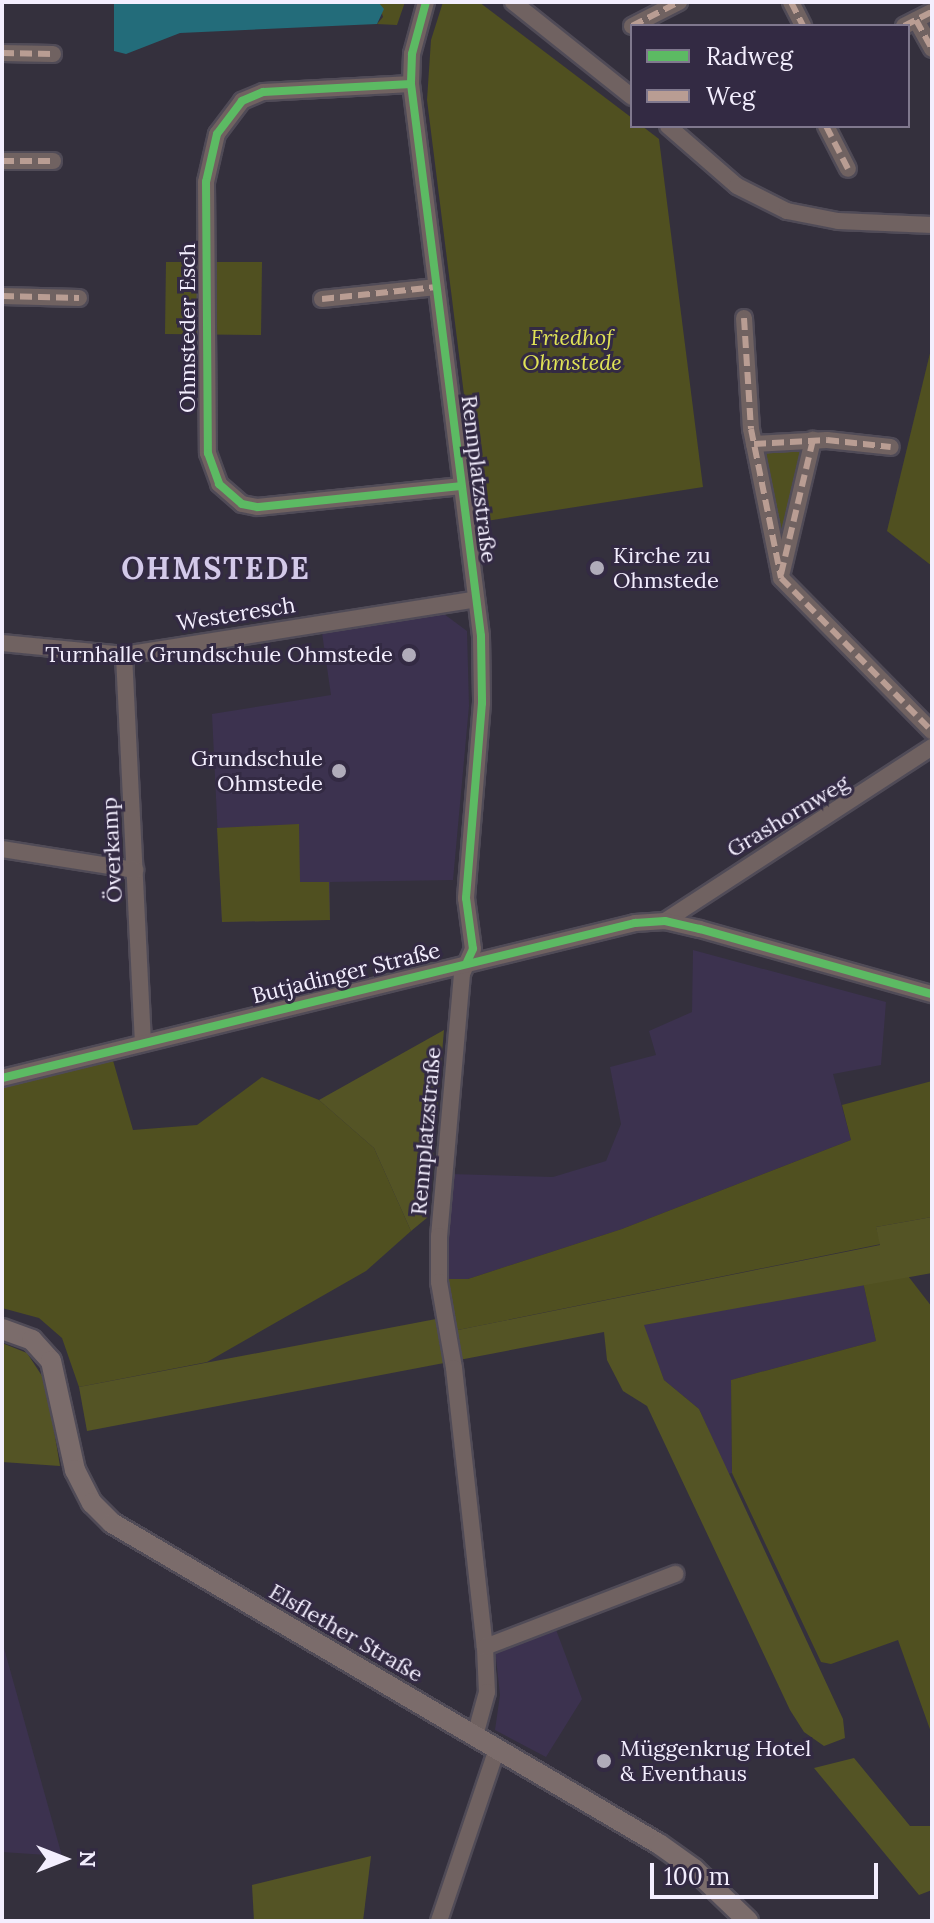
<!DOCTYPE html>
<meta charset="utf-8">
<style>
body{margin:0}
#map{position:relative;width:934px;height:1923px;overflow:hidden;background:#34303d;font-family:Lora,serif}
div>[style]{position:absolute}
.built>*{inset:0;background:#3c324f}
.green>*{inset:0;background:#505020}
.forest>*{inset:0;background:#545425}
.water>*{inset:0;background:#236c7a}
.roads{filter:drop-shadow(2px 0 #504b57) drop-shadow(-2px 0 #504b57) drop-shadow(0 2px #504b57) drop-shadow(0 -2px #504b57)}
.minor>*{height:16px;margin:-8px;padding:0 8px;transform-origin:8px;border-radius:8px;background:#706261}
.major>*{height:20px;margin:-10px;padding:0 10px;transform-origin:10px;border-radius:10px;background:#7b6c6b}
.quiet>*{height:6px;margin-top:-3px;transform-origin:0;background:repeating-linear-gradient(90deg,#b99d93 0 12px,transparent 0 18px)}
.cycleway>*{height:8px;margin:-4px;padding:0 4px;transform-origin:4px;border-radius:4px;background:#5cba63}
.dots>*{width:22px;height:22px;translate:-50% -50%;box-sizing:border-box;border:4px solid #332a43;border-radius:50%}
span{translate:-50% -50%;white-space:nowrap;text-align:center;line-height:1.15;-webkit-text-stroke:6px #332a43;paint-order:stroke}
.street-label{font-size:22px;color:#f3eefe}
.park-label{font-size:22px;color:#e0e356;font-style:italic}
.poi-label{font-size:22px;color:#f3eefe}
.left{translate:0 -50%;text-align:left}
.right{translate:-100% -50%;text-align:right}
.district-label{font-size:30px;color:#d3c9e9;font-weight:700;letter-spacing:2px}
.frame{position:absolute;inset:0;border:4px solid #f3eefe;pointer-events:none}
.legend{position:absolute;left:630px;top:24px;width:280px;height:104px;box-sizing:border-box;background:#332a43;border:2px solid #80788e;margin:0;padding:10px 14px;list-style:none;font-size:24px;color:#f3eefe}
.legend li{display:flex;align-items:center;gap:16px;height:40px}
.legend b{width:40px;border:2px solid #80788e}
.north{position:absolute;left:24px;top:1819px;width:80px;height:80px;-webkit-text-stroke:6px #332a43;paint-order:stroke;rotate:90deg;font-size:22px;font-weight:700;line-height:32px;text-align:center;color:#f3eefe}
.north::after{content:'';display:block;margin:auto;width:28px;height:36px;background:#f3eefe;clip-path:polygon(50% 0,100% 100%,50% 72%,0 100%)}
.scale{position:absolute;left:650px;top:1863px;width:228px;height:36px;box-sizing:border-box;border:4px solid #f3eefe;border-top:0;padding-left:10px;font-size:24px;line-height:28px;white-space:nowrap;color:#f3eefe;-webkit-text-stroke:6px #332a43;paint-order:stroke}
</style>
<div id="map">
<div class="built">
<i style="clip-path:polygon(444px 614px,467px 631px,469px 706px,453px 880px,330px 882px,330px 920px,222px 922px,212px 714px,331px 695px,322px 633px)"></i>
<i style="clip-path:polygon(693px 950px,886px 1002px,881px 1065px,833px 1074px,851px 1140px,622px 1229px,468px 1279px,445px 1279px,450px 1174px,553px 1177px,606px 1161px,621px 1124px,610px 1067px,656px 1055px,649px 1031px,692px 1012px)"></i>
<i style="clip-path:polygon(863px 1282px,876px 1341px,731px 1380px,732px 1473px,728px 1474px,699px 1409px,664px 1380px,643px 1325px)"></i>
<i style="clip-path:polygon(555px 1627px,582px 1699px,546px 1757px,495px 1730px,500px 1695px,495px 1649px)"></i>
<i style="clip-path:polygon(2px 1641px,62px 1856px,2px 1852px)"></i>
</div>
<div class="green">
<i style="clip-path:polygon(336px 2px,405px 2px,397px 25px,377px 24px,383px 17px,379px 3px)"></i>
<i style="clip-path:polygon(443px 2px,479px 2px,632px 118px,632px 126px,642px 126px,659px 139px,703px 487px,480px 522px,427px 100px,431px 40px)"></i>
<i style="clip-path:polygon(166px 262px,262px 262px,261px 335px,165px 334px)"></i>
<i style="clip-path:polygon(931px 349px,932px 349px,932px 566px,887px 531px)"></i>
<i style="clip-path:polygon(805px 447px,781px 551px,761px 450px)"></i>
<i style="clip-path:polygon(299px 824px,300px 882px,329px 882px,330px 920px,222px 922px,217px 828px)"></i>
<i style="clip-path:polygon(112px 1057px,133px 1130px,197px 1125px,262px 1077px,319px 1100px,374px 1148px,411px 1231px,366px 1271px,207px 1362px,79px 1387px,62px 1338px,39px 1318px,2px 1308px,2px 1085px)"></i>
<i style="clip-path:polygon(932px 1081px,932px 1217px,876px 1227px,881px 1244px,453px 1331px,445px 1279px,468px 1279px,622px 1229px,851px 1140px,842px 1105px)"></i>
<i style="clip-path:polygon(908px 1276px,932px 1307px,932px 1735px,898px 1640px,831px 1664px,821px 1662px,732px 1473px,731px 1380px,876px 1341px,863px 1282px)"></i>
</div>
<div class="forest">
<i style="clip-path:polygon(444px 1030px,428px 1217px,411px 1231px,374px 1148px,319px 1100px)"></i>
<i style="clip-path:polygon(932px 1217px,932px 1273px,644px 1325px,664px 1380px,699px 1409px,843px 1719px,845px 1738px,824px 1746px,804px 1732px,790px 1710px,647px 1406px,623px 1391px,607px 1360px,604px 1332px,459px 1360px,453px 1331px,880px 1245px,876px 1227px)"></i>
<i style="clip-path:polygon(436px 1319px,444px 1363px,87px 1431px,79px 1387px)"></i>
<i style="clip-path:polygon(2px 1343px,27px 1353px,46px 1382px,60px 1466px,2px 1462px)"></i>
<i style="clip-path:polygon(854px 1758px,910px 1826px,932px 1826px,932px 1890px,919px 1895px,814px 1768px)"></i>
<i style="clip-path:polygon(371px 1856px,363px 1921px,254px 1921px,252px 1885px)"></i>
</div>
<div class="water">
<i style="clip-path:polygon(114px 2px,379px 3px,384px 9px,377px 24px,180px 33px,126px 54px,114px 51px)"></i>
</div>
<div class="roads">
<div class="minor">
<i style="left:426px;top:2px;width:54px;rotate:105.1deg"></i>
<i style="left:412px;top:54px;width:30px;rotate:92deg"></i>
<i style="left:411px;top:84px;width:556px;rotate:82.77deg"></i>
<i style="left:481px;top:636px;width:67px;rotate:89.1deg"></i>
<i style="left:482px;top:703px;width:196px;rotate:94.7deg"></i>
<i style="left:466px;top:898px;width:51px;rotate:82.2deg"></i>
<i style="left:473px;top:949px;width:27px;rotate:114deg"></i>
<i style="left:462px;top:974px;width:263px;rotate:95deg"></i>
<i style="left:439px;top:1236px;width:46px;rotate:90deg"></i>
<i style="left:439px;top:1282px;width:87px;rotate:80.1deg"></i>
<i style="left:454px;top:1368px;width:281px;rotate:83.7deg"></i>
<i style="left:485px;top:1647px;width:45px;rotate:87.5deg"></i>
<i style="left:487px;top:1692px;width:46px;rotate:105.3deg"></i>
<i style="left:513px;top:2px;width:152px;rotate:38.6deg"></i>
<i style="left:791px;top:2px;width:27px;rotate:63deg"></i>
<i style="left:916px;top:20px;width:33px;rotate:61deg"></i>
<i style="left:632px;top:26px;width:53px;rotate:-27.1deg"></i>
<i style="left:904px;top:26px;width:31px;rotate:-27deg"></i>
<i style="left:2px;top:53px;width:51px;rotate:1.1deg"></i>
<i style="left:411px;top:84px;width:148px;rotate:176.9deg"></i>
<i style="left:263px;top:92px;width:23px;rotate:157deg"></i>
<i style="left:242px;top:101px;width:41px;rotate:127.1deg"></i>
<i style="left:217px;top:134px;width:49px;rotate:102.9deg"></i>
<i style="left:206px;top:182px;width:271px;rotate:89.6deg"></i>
<i style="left:208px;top:453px;width:33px;rotate:70deg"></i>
<i style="left:219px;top:484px;width:30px;rotate:41deg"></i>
<i style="left:242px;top:504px;width:16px;rotate:11deg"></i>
<i style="left:258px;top:507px;width:204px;rotate:-5.9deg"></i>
<i style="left:668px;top:126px;width:91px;rotate:41deg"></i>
<i style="left:737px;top:186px;width:56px;rotate:26.6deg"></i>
<i style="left:787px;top:211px;width:52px;rotate:11.1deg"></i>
<i style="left:838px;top:221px;width:94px;rotate:2.4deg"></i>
<i style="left:826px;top:126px;width:48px;rotate:62.9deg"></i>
<i style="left:2px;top:161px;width:51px"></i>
<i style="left:2px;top:296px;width:77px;rotate:1.5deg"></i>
<i style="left:322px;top:299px;width:115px;rotate:-6deg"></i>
<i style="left:744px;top:318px;width:111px;rotate:86.4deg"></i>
<i style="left:751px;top:429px;width:152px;rotate:78.6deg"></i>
<i style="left:781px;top:578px;width:215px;rotate:45.4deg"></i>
<i style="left:754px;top:444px;width:73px;rotate:-3.1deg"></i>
<i style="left:827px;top:440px;width:64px;rotate:6.2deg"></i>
<i style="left:782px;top:572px;width:136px;rotate:-76.8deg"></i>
<i style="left:2px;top:643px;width:123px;rotate:5.6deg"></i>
<i style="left:124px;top:655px;width:356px;rotate:-9deg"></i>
<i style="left:124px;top:655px;width:388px;rotate:87.2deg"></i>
<i style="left:2px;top:849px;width:135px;rotate:9deg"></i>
<i style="left:665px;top:921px;width:319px;rotate:-33.1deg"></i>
<i style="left:2px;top:1078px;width:652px;rotate:-13.76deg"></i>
<i style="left:635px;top:923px;width:30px;rotate:-4deg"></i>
<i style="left:665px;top:921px;width:36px;rotate:13deg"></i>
<i style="left:700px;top:929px;width:241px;rotate:15.7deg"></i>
<i style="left:485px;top:1647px;width:204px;rotate:-21deg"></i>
<i style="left:439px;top:1921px;width:182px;rotate:-71.4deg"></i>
</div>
<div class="major">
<i style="left:2px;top:1329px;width:32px;rotate:20deg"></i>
<i style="left:32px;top:1340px;width:28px;rotate:48deg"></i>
<i style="left:51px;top:1361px;width:112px;rotate:77.6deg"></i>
<i style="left:75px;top:1470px;width:37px;rotate:63deg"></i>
<i style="left:92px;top:1503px;width:28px;rotate:45deg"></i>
<i style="left:112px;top:1523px;width:634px;rotate:30.41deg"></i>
<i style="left:659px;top:1844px;width:43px;rotate:35.5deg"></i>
<i style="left:694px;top:1869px;width:75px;rotate:43.9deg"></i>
</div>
</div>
<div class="quiet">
<i style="left:791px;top:2px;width:27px;rotate:63deg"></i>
<i style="left:916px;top:20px;width:33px;rotate:61deg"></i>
<i style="left:632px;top:26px;width:53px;rotate:-27.1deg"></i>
<i style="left:904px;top:26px;width:31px;rotate:-27deg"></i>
<i style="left:2px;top:53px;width:51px;rotate:1.1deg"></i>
<i style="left:826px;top:126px;width:48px;rotate:62.9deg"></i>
<i style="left:2px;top:161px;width:51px"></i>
<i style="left:2px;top:296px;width:77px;rotate:1.5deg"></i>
<i style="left:322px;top:299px;width:115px;rotate:-6deg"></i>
<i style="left:744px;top:318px;width:111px;rotate:86.4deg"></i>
<i style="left:751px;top:429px;width:152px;rotate:78.6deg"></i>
<i style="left:781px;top:578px;width:215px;rotate:45.4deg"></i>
<i style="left:754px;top:444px;width:73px;rotate:-3.1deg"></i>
<i style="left:827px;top:440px;width:64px;rotate:6.2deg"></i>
<i style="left:781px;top:574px;width:138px;rotate:-76.6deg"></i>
</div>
<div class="cycleway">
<i style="left:426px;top:2px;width:54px;rotate:105.1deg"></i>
<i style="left:412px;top:54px;width:30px;rotate:92deg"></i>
<i style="left:411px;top:84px;width:556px;rotate:82.77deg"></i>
<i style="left:481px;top:636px;width:67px;rotate:89.1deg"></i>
<i style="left:482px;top:703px;width:196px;rotate:94.7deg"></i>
<i style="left:466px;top:898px;width:51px;rotate:82.2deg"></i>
<i style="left:473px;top:949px;width:14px;rotate:115deg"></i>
<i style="left:411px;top:84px;width:148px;rotate:176.9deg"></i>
<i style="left:263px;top:92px;width:23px;rotate:157deg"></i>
<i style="left:242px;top:101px;width:41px;rotate:127.1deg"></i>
<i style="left:217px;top:134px;width:49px;rotate:102.9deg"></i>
<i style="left:206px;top:182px;width:271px;rotate:89.6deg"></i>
<i style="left:208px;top:453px;width:33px;rotate:70deg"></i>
<i style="left:219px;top:484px;width:30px;rotate:41deg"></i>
<i style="left:242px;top:504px;width:16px;rotate:11deg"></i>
<i style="left:258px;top:507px;width:204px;rotate:-5.9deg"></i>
<i style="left:2px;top:1078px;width:652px;rotate:-13.76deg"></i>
<i style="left:635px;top:923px;width:30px;rotate:-4deg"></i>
<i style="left:665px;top:921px;width:36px;rotate:13deg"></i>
<i style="left:700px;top:929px;width:241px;rotate:15.7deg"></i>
</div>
<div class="dots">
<i style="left:597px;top:568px;background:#b0acba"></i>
<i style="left:409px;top:655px;background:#b0acba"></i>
<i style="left:339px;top:771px;background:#b0acba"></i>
<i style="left:604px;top:1761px;background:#b0acba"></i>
</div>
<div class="street-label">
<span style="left:188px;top:328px;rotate:-90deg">Ohmsteder Esch</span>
<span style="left:479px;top:479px;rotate:83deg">Rennplatzstraße</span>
<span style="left:236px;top:614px;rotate:-9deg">Westeresch</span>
<span style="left:788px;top:816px;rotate:-31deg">Grashornweg</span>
<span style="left:112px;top:850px;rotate:-93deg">Överkamp</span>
<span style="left:346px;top:973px;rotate:-14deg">Butjadinger Straße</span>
<span style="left:426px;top:1131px;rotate:-85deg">Rennplatzstraße</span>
<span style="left:346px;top:1633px;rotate:30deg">Elsflether Straße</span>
</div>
<div class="park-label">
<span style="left:572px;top:350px">Friedhof<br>Ohmstede</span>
</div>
<div class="poi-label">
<span class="left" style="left:613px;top:568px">Kirche zu<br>Ohmstede</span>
<span class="right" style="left:393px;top:655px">Turnhalle Grundschule Ohmstede</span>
<span class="right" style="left:323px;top:771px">Grundschule<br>Ohmstede</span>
<span class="left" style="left:620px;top:1761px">Müggenkrug Hotel<br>&amp; Eventhaus</span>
</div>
<div class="district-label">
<span style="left:216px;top:568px">OHMSTEDE</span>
</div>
<div class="frame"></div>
<ul class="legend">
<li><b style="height:10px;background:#5cba63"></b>Radweg</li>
<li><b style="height:10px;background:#b99d93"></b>Weg</li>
</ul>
<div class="north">N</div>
<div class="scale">100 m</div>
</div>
